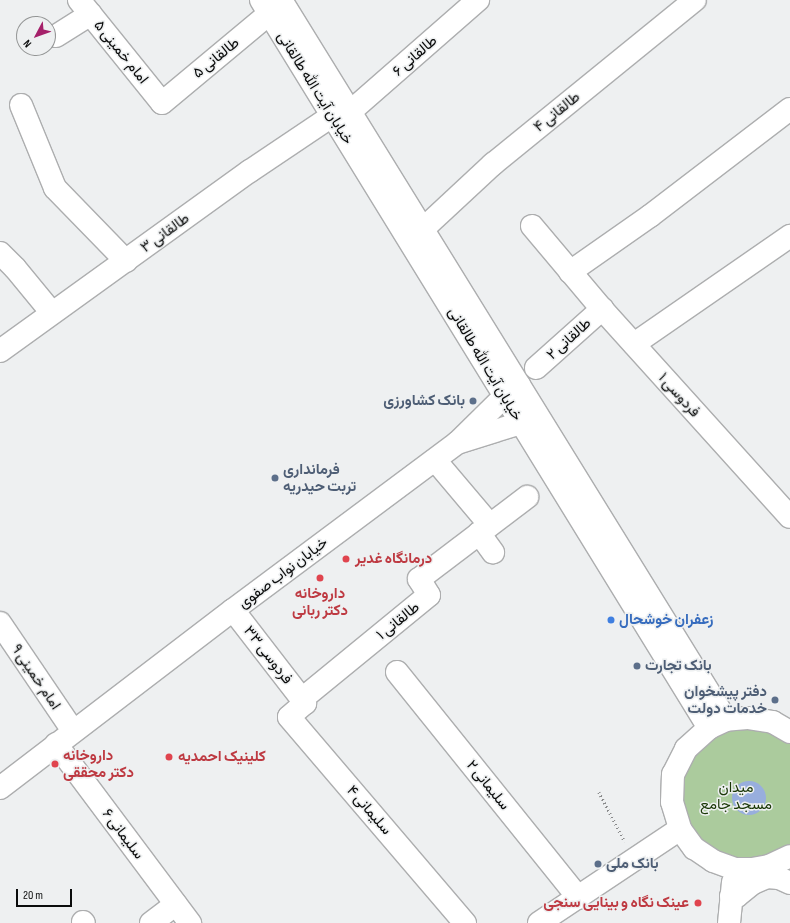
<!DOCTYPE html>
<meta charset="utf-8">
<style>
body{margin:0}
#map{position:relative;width:790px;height:923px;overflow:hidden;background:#eef0f1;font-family:"Sofia Sans Condensed",Vazirmatn,sans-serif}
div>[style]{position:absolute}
.forest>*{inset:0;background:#abcb9d}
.water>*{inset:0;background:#98aedd}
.round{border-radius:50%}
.path>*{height:2.5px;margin-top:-1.25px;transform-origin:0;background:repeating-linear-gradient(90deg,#898a8b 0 1px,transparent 0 4px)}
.roads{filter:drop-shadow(1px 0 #adaeaf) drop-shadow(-1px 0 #adaeaf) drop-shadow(0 1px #adaeaf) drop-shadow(0 -1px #adaeaf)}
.minor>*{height:22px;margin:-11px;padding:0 11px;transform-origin:11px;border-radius:11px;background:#fff}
.major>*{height:22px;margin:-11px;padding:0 11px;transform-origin:11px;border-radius:11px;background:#fff}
.dots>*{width:11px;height:11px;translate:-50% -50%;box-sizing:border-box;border:2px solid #eef0f1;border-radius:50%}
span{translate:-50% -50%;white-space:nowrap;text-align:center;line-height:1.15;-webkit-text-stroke:3px #eef0f1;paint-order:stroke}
.street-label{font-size:15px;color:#0b0c0c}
.service-label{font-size:15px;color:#4e5e75;font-weight:700}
.right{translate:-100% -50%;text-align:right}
.left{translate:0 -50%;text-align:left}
.health-label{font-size:15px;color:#be3a42;font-weight:700}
.shop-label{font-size:15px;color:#366cbe;font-weight:700}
.park-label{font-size:15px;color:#1a3807}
.north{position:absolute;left:16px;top:16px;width:40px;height:40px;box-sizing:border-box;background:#eef0f1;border:1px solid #939595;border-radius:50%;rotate:229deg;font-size:11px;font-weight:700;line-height:16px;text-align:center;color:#0b0c0c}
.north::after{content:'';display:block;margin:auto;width:14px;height:18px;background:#a5206a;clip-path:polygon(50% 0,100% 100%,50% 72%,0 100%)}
.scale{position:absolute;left:16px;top:889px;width:56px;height:18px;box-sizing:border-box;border:2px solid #0b0c0c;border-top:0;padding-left:5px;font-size:12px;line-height:14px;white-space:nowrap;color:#0b0c0c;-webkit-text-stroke:3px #eef0f1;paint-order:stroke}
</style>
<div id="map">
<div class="forest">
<i style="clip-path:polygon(738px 725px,767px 727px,790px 739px,790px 846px,773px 857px,745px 861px,718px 854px,696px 835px,683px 810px,682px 782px,692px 755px,712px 735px)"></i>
</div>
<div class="water">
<i class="round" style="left:732px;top:781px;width:34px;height:34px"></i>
</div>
<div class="path">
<i style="left:599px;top:792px;width:56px;rotate:62.5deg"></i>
</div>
<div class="roads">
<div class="minor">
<i style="left:79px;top:0;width:132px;rotate:51.1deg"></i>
<i style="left:162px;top:103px;width:139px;rotate:-39.8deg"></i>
<i style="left:56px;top:36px;width:41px;rotate:-32.2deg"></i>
<i style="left:21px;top:105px;width:90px;rotate:67.7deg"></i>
<i style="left:55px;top:188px;width:102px;rotate:45.8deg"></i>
<i style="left:351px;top:111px;width:169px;rotate:-41.2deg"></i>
<i style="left:532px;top:226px;width:109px;rotate:49.9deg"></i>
<i style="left:602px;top:309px;width:280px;rotate:47.9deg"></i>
<i style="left:423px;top:229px;width:96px;rotate:-42.9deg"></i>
<i style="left:493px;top:164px;width:260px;rotate:-39.1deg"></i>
<i style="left:0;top:253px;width:21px;rotate:45deg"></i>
<i style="left:15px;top:268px;width:58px;rotate:50.6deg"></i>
<i style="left:570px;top:272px;width:98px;rotate:-35deg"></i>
<i style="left:650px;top:216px;width:176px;rotate:-37.4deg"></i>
<i style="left:634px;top:344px;width:190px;rotate:-34.7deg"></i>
<i style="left:0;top:351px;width:308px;rotate:-35.8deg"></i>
<i style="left:250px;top:171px;width:99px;rotate:-33.9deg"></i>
<i style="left:536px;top:368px;width:89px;rotate:-41.8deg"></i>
<i style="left:459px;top:441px;width:64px;rotate:-44.4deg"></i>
<i style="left:505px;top:396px;width:18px;rotate:-38deg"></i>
<i style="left:435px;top:460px;width:85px;rotate:49.8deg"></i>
<i style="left:479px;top:533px;width:24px;rotate:54deg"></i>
<i style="left:233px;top:610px;width:118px;rotate:52.3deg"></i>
<i style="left:305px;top:703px;width:21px;rotate:139deg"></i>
<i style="left:289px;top:717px;width:271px;rotate:49.5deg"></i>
<i style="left:0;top:623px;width:130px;rotate:55.9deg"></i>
<i style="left:397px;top:672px;width:290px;rotate:51.2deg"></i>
<i style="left:302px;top:699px;width:164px;rotate:-39.3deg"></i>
<i style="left:429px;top:595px;width:19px;rotate:-122deg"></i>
<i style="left:419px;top:579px;width:136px;rotate:-37.2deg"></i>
<i style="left:56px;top:744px;width:224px;rotate:53.2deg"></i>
<i style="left:0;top:788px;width:293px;rotate:-37.4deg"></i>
<i style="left:233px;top:610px;width:279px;rotate:-36.7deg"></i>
<i style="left:457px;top:443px;width:67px;rotate:-17.4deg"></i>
<i style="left:83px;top:922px;width:1px;rotate:45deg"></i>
<i style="left:151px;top:923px;width:31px;rotate:-37deg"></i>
</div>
<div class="major">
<i style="left:261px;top:0;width:855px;rotate:58.39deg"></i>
<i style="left:281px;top:0;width:846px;rotate:58.28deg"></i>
<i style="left:790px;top:732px;width:20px;rotate:-150deg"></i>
<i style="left:773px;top:722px;width:26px;rotate:-171deg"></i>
<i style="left:747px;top:718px;width:21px;rotate:175deg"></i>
<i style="left:726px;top:720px;width:19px;rotate:155deg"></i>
<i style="left:709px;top:728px;width:31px;rotate:138deg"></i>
<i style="left:686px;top:749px;width:28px;rotate:117deg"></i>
<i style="left:673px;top:774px;width:28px;rotate:92deg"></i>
<i style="left:672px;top:802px;width:28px;rotate:73deg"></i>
<i style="left:680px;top:829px;width:24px;rotate:54deg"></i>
<i style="left:694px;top:848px;width:23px;rotate:34deg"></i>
<i style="left:713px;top:861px;width:23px;rotate:20deg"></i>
<i style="left:735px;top:869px;width:17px"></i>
<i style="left:752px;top:869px;width:17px;rotate:-10deg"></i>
<i style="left:769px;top:866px;width:23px;rotate:-25deg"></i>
<i style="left:731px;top:896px;width:6px"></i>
<i style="left:737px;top:896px;width:21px;rotate:-39deg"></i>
<i style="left:753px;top:883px;width:15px;rotate:-23deg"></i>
<i style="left:767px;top:877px;width:12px;rotate:5deg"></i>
<i style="left:779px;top:878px;width:12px;rotate:24deg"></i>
<i style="left:539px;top:923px;width:169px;rotate:-33.7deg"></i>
<i style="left:729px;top:923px;width:41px;rotate:-84.4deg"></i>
</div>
</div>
<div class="dots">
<i style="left:473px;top:401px;background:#5c6f8a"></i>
<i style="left:275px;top:478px;background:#5c6f8a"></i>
<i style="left:346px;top:559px;background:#e0444e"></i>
<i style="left:320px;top:578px;background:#e0444e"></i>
<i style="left:611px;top:620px;background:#3f7fe0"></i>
<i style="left:637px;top:666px;background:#5c6f8a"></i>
<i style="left:775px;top:700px;background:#5c6f8a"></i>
<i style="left:169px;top:757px;background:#e0444e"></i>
<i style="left:55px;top:764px;background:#e0444e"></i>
<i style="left:598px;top:864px;background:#5c6f8a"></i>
<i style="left:698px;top:903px;background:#e0444e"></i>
</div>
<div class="street-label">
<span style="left:121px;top:52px;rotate:51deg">امام خمینی ۵</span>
<span style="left:415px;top:56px;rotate:-41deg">طالقانی ۶</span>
<span style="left:216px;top:58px;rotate:-39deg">طالقانی ۵</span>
<span style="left:315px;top:88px;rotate:58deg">خیابان آیت الله طالقانی</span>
<span style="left:557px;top:112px;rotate:-39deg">طالقانی ۴</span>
<span style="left:165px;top:233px;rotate:-36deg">طالقانی ۳</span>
<span style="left:569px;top:339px;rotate:-42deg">طالقانی ۲</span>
<span style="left:485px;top:364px;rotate:59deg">خیابان آیت الله طالقانی</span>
<span style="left:679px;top:395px;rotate:48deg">فردوسی ۱</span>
<span style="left:283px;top:573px;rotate:-37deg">خیابان نواب صفوی</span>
<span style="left:398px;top:621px;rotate:-39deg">طالقانی ۱</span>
<span style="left:268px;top:655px;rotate:52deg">فردوسی ۳۳</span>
<span style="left:36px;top:677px;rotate:56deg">امام خمینی ۹</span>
<span style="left:488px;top:785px;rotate:51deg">سلیمانی ۲</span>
<span style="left:369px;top:810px;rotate:49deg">سلیمانی ۴</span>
<span style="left:123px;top:834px;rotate:53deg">سلیمانی ۶</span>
</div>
<div class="service-label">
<span class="right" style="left:465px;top:401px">بانک کشاورزی</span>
<span class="left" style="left:283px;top:478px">فرمانداری<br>تربت حیدریه</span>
<span class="left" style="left:645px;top:666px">بانک تجارت</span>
<span class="right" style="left:767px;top:700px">دفتر پیشخوان<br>خدمات دولت</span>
<span class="left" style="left:606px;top:864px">بانک ملی</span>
</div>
<div class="health-label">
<span class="left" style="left:355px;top:559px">درمانگاه غدیر</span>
<span style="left:320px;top:602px">داروخانه<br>دکتر ربانی</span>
<span class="left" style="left:63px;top:764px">داروخانه<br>دکتر محققی</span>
<span class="left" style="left:178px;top:757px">کلینیک احمدیه</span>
<span class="right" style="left:689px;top:903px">عینک نگاه و بینایی سنجی</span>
</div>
<div class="shop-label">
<span class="left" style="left:619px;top:620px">زعفران خوشحال</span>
</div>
<div class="park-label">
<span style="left:736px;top:796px">میدان<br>مسجد جامع</span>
</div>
<div class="north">N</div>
<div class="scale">20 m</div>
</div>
